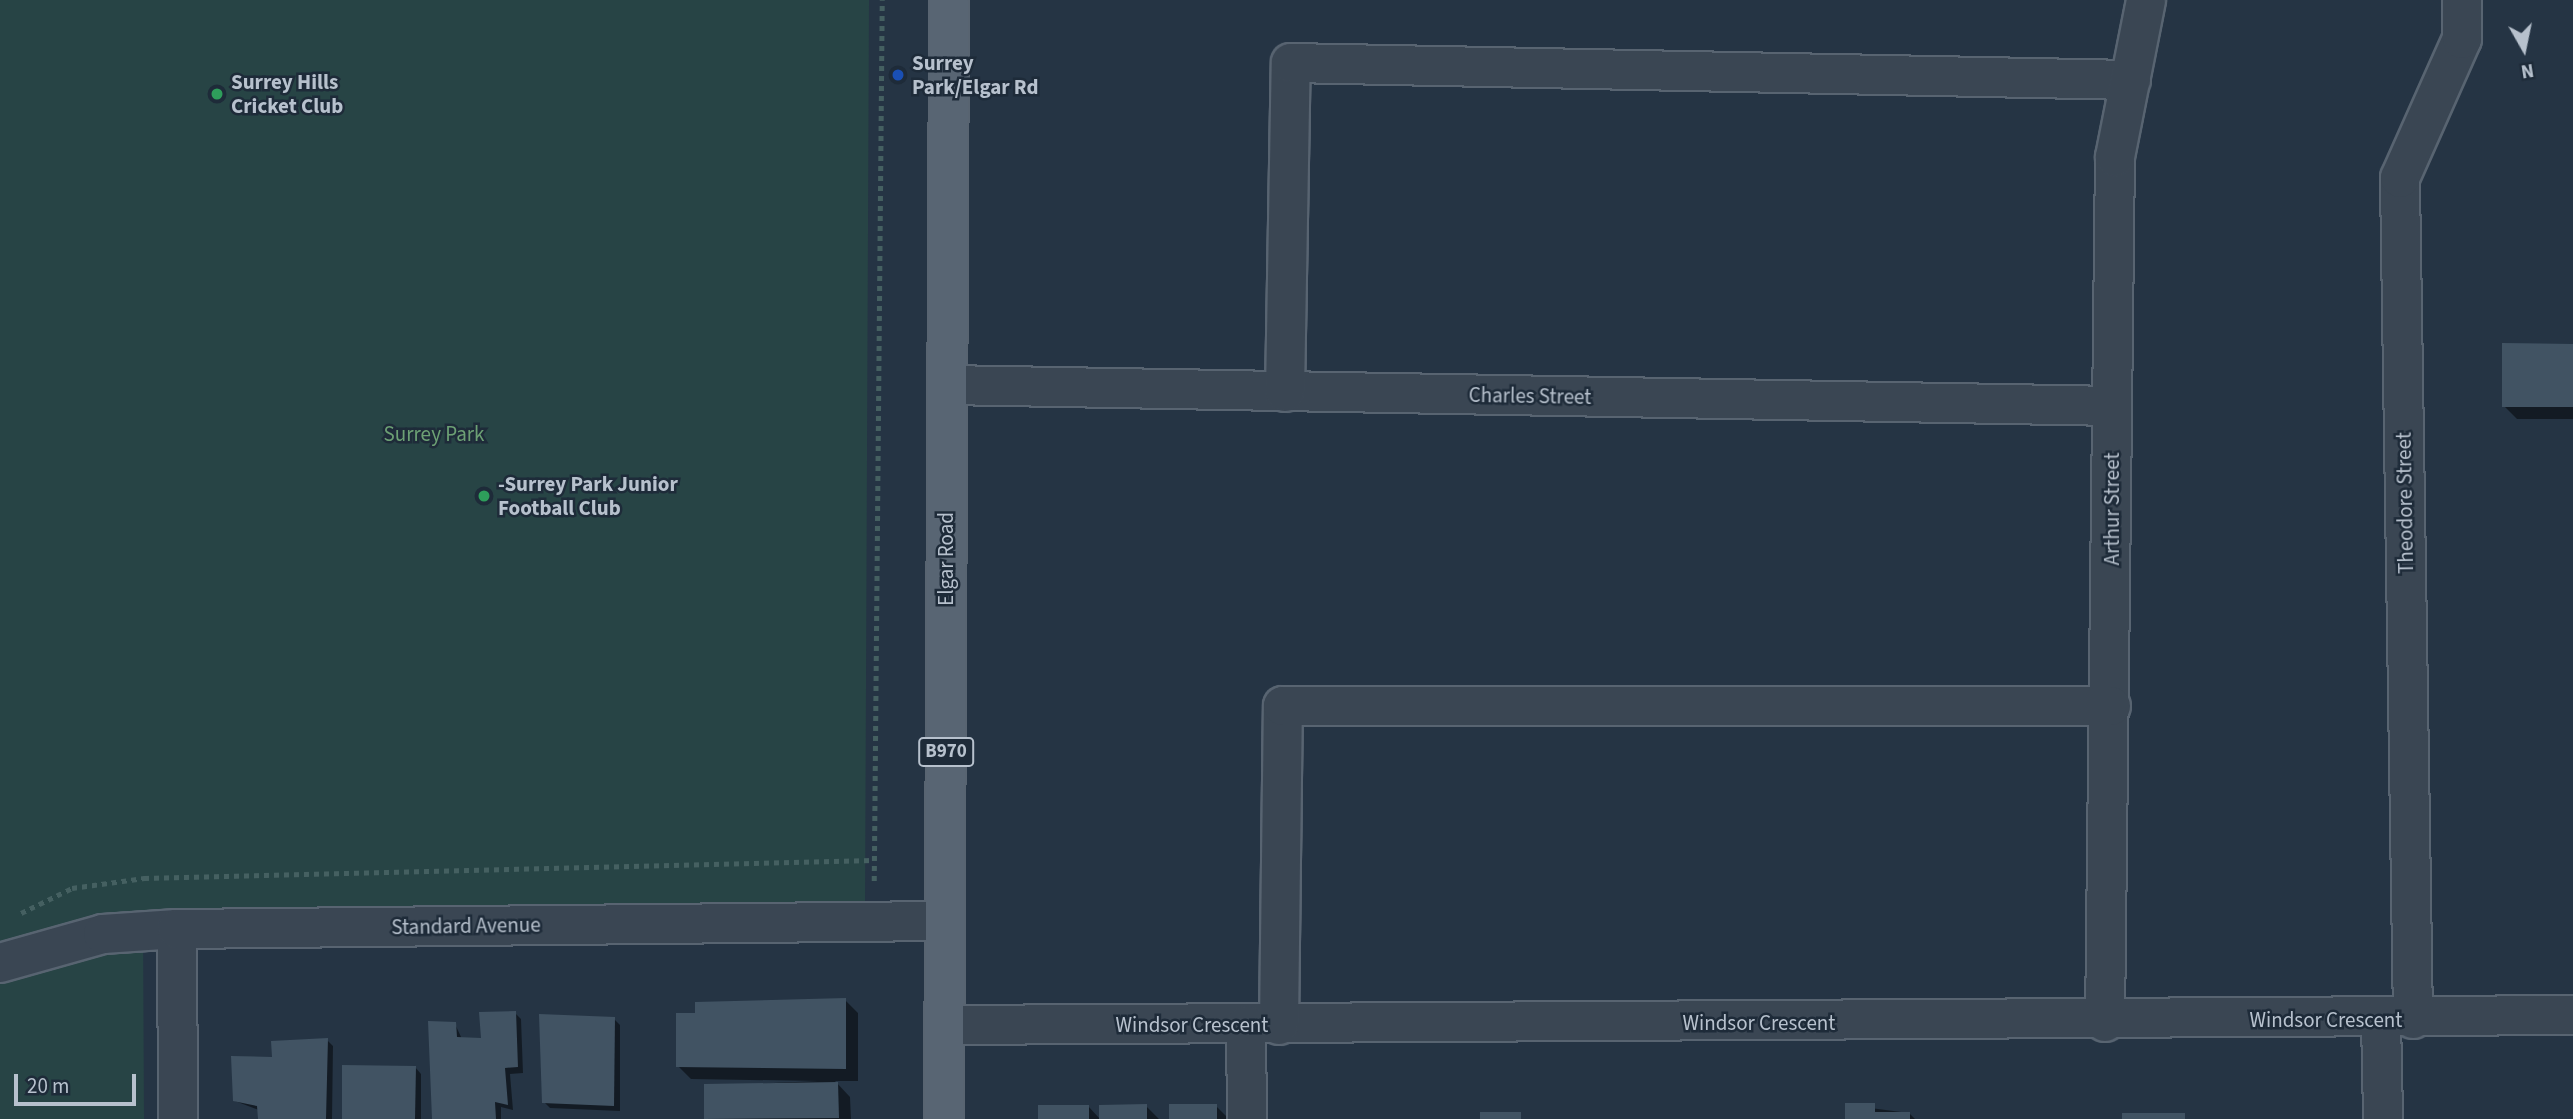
<!DOCTYPE html>
<style>
body{margin:0}
#map{position:relative;width:2573px;height:1119px;overflow:hidden;background:#253444;font-family:"Source Sans 3",sans-serif}
div>[style]{position:absolute}
.green>*{inset:0;background:#274445}
.shadow>*{inset:0;background:#0007}
.building>*{inset:0;background:#415363}
.path>*{height:4.5px;margin-top:-2.25px;transform-origin:0;background:repeating-linear-gradient(90deg,#456061 0 5px,transparent 0 10px)}
.roads{filter:drop-shadow(2px 0 #586471) drop-shadow(-2px 0 #586471) drop-shadow(0 2px #586471) drop-shadow(0 -2px #586471)}
.minor>*{height:38px;margin:-19px;padding:0 19px;transform-origin:19px;border-radius:19px;background:#3a4653}
.major>*{height:38px;margin:-19px;padding:0 19px;transform-origin:19px;border-radius:19px;background:#586573}
.dots>*{width:19px;height:19px;translate:-50% -50%;box-sizing:border-box;border:4px solid #1e2b39;border-radius:50%}
span{translate:-50% -50%;white-space:nowrap;text-align:center;line-height:1.15;-webkit-text-stroke:5px #1e2b39;paint-order:stroke}
.shield-label span{padding:2px 5px;background:#1e2b39;border:2px solid;border-radius:5px;-webkit-text-stroke-width:0}
.shield-label{font-size:19px;color:#b7c1cd;font-weight:700}
.poi-label{font-size:21px;color:#b7c1cd;font-weight:700}
.left{translate:0 -50%;text-align:left}
.street-label{font-size:21px;color:#b7c1cd}
.park-label{font-size:21px;color:#6ca074}
.north{position:absolute;left:2489px;top:14px;width:70px;height:70px;-webkit-text-stroke:5px #1e2b39;paint-order:stroke;rotate:171deg;font-size:19px;font-weight:700;line-height:28px;text-align:center;color:#b7c1cd}
.north::after{content:'';display:block;margin:auto;width:24px;height:32px;background:#b7c1cd;clip-path:polygon(50% 0,100% 100%,50% 72%,0 100%)}
.scale{position:absolute;left:14px;top:1074px;width:122px;height:32px;box-sizing:border-box;border:4px solid #b7c1cd;border-top:0;padding-left:9px;font-size:21px;line-height:24px;white-space:nowrap;color:#b7c1cd;-webkit-text-stroke:5px #1e2b39;paint-order:stroke}
</style>
<div id="map">
<div class="green">
<i style="clip-path:polygon(0 0,869px 0,865px 912px,143px 918px,144px 1119px,0 1119px)"></i>
</div>
<div class="shadow">
<i style="clip-path:polygon(2573px 346px,2573px 419px,2517px 419px,2504px 406px)"></i>
<i style="clip-path:polygon(845px 1000px,858px 1013px,858px 1081px,835px 1081px,850px 1097px,851px 1119px,706px 1119px,706px 1086px,818px 1081px,691px 1079px,678px 1066px)"></i>
<i style="clip-path:polygon(515px 1013px,521px 1019px,523px 1073px,510px 1074px,513px 1110px,501px 1107px,501px 1119px,434px 1119px,455px 1024px,462px 1039px,483px 1040px)"></i>
<i style="clip-path:polygon(614px 1019px,620px 1025px,620px 1111px,550px 1108px,544px 1102px)"></i>
<i style="clip-path:polygon(327px 1040px,333px 1046px,332px 1119px,260px 1119px,259px 1110px,235px 1101px)"></i>
<i style="clip-path:polygon(415px 1067px,421px 1074px,421px 1119px,343px 1119px)"></i>
<i style="clip-path:polygon(1847px 1105px,1909px 1113px,1915px 1119px,1847px 1119px)"></i>
<i style="clip-path:polygon(1088px 1106px,1100px 1119px,1146px 1106px,1159px 1119px,1040px 1119px)"></i>
<i style="clip-path:polygon(1216px 1106px,1229px 1119px,1171px 1119px)"></i>
</div>
<div class="building">
<i style="clip-path:polygon(2502px 343px,2573px 344px,2573px 407px,2502px 407px)"></i>
<i style="clip-path:polygon(846px 998px,846px 1069px,676px 1067px,676px 1013px,695px 1013px,695px 1002px)"></i>
<i style="clip-path:polygon(516px 1011px,518px 1067px,505px 1068px,508px 1105px,495px 1102px,496px 1119px,432px 1119px,428px 1021px,456px 1022px,457px 1037px,481px 1038px,479px 1012px)"></i>
<i style="clip-path:polygon(539px 1014px,615px 1017px,614px 1106px,542px 1103px)"></i>
<i style="clip-path:polygon(328px 1038px,326px 1119px,258px 1119px,257px 1106px,233px 1101px,231px 1056px,272px 1057px,271px 1041px)"></i>
<i style="clip-path:polygon(342px 1065px,416px 1066px,415px 1119px,342px 1119px)"></i>
<i style="clip-path:polygon(838px 1082px,839px 1118px,704px 1119px,704px 1084px)"></i>
<i style="clip-path:polygon(1845px 1103px,1875px 1103px,1875px 1112px,1910px 1112px,1910px 1119px,1845px 1119px)"></i>
<i style="clip-path:polygon(1147px 1104px,1147px 1119px,1099px 1119px,1099px 1105px)"></i>
<i style="clip-path:polygon(1169px 1104px,1217px 1104px,1217px 1119px,1169px 1119px)"></i>
<i style="clip-path:polygon(1038px 1105px,1089px 1105px,1089px 1119px,1038px 1119px)"></i>
<i style="clip-path:polygon(1480px 1112px,1521px 1112px,1521px 1119px,1480px 1119px)"></i>
<i style="clip-path:polygon(2122px 1113px,2185px 1113px,2185px 1119px,2122px 1119px)"></i>
</div>
<div class="path">
<i style="left:874px;top:881px;width:881px;rotate:-89.48deg"></i>
<i style="left:21px;top:913px;width:57px;rotate:-26.1deg"></i>
<i style="left:72px;top:888px;width:73px;rotate:-7.9deg"></i>
<i style="left:144px;top:878px;width:730px;rotate:-1.41deg"></i>
</div>
<div class="roads">
<div class="minor">
<i style="left:947px;top:385px;width:1165px;rotate:1.03deg"></i>
<i style="left:1285px;top:392px;width:329px;rotate:-89deg"></i>
<i style="left:1291px;top:63px;width:840px;rotate:1.16deg"></i>
<i style="left:0;top:963px;width:107px;rotate:-15.7deg"></i>
<i style="left:103px;top:934px;width:74px;rotate:-3.9deg"></i>
<i style="left:2413px;top:1019px;width:841px;rotate:-90.89deg"></i>
<i style="left:2400px;top:178px;width:152px;rotate:-66deg"></i>
<i style="left:2462px;top:39px;width:39px;rotate:-90deg"></i>
<i style="left:2381px;top:1020px;width:99px;rotate:88.8deg"></i>
<i style="left:2105px;top:1022px;width:865px;rotate:-89.34deg"></i>
<i style="left:2115px;top:157px;width:160px;rotate:-78.8deg"></i>
<i style="left:944px;top:1025px;width:1629px;rotate:-0.35deg"></i>
<i style="left:1246px;top:1025px;width:94px;rotate:89.4deg"></i>
<i style="left:1279px;top:1025px;width:319px;rotate:-89.3deg"></i>
<i style="left:1283px;top:706px;width:828px"></i>
<i style="left:178px;top:1119px;width:190px;rotate:-90.3deg"></i>
<i style="left:177px;top:929px;width:768px;rotate:-0.6deg"></i>
</div>
<div class="major">
<i style="left:944px;top:1119px;width:1119px;rotate:-89.74deg"></i>
</div>
</div>
<div class="dots">
<i style="left:898px;top:75px;background:#1a4fb4"></i>
<i style="left:217px;top:94px;background:#2e9e5b"></i>
<i style="left:484px;top:496px;background:#2e9e5b"></i>
</div>
<div class="shield-label">
<span style="left:946px;top:752px">B970</span>
</div>
<div class="poi-label">
<span class="left" style="left:912px;top:75px">Surrey<br>Park/Elgar Rd</span>
<span class="left" style="left:231px;top:94px">Surrey Hills<br>Cricket Club</span>
<span class="left" style="left:498px;top:496px">-Surrey Park Junior<br>Football Club</span>
</div>
<div class="street-label">
<span style="left:1530px;top:396px;rotate:1deg">Charles Street</span>
<span style="left:2405px;top:503px;rotate:-91deg">Theodore Street</span>
<span style="left:2112px;top:509px;rotate:-90deg">Arthur Street</span>
<span style="left:946px;top:559px;rotate:-90deg">Elgar Road</span>
<span style="left:466px;top:926px;rotate:-1deg">Standard Avenue</span>
<span style="left:2326px;top:1020px">Windsor Crescent</span>
<span style="left:1759px;top:1023px">Windsor Crescent</span>
<span style="left:1192px;top:1025px">Windsor Crescent</span>
</div>
<div class="park-label">
<span style="left:434px;top:434px">Surrey Park</span>
</div>
<div class="north">N</div>
<div class="scale">20 m</div>
</div>
